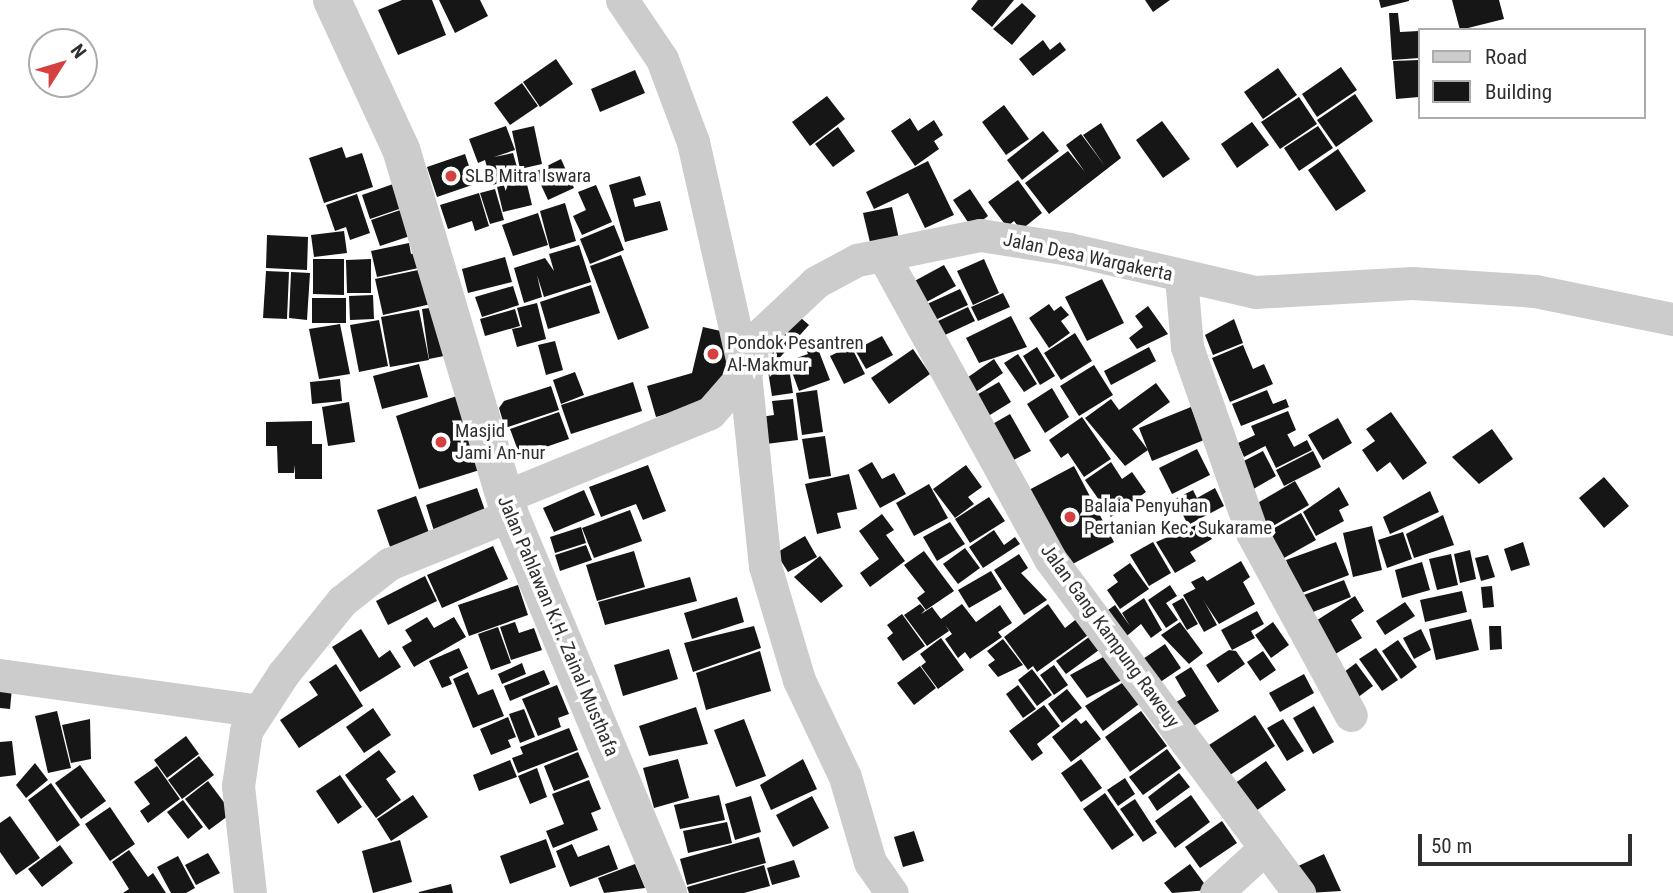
<!DOCTYPE html>
<style>
body{margin:0}
#map{position:relative;width:1673px;height:893px;overflow:hidden;background:#fff;font-family:"Roboto Condensed",sans-serif}
div>[style]{position:absolute}
.building>*{inset:0;background:#161616}
.minor>*{height:33px;margin:-16.5px;padding:0 16.5px;transform-origin:16.5px;border-radius:16.5px;background:#ccc}
.tertiary>*{height:38px;margin:-19px;padding:0 19px;transform-origin:19px;border-radius:19px;background:#ccc}
.dots>*{width:19px;height:19px;translate:-50% -50%;box-sizing:border-box;border:4px solid #fff;border-radius:50%}
span{translate:-50% -50%;white-space:nowrap;text-align:center;line-height:1.15;-webkit-text-stroke:7px #fff;paint-order:stroke}
.poi-label{font-size:19px;color:#2f2f2f}
.left{translate:0 -50%;text-align:left}
.street-label{font-size:19px;color:#2f2f2f}
.legend{position:absolute;left:1418px;top:28px;width:228px;height:91px;box-sizing:border-box;background:#fff;border:2px solid #acacac;margin:0;padding:9px 12px;list-style:none;font-size:21px;color:#2f2f2f}
.legend li{display:flex;align-items:center;gap:14px;height:35px}
.legend b{width:35px;border:2px solid #acacac}
.north{position:absolute;left:28px;top:28px;width:70px;height:70px;box-sizing:border-box;background:#fff;border:2px solid #acacac;border-radius:50%;rotate:53deg;font-size:19px;font-weight:700;line-height:28px;text-align:center;color:#2f2f2f}
.north::after{content:'';display:block;margin:auto;width:24px;height:32px;background:#d54141;clip-path:polygon(50% 0,100% 100%,50% 72%,0 100%)}
.scale{position:absolute;left:1418px;top:834px;width:214px;height:32px;box-sizing:border-box;border:4px solid #2f2f2f;border-top:0;padding-left:9px;font-size:21px;line-height:24px;white-space:nowrap;color:#2f2f2f;-webkit-text-stroke:5px #fff;paint-order:stroke}
</style>
<div id="map">
<div class="building">
<i style="clip-path:polygon(402px 0,432px 0,446px 35px,398px 55px,378px 10px)"></i>
<i style="clip-path:polygon(439px 0,480px 0,488px 16px,455px 33px)"></i>
<i style="clip-path:polygon(978px 0,1014px 0,992px 27px,971px 9px)"></i>
<i style="clip-path:polygon(1145px 0,1170px 0,1153px 12px)"></i>
<i style="clip-path:polygon(1379px 0,1409px 0,1409px 1px,1381px 8px)"></i>
<i style="clip-path:polygon(1452px 0,1499px 0,1504px 19px,1460px 30px)"></i>
<i style="clip-path:polygon(1022px 3px,1036px 16px,1012px 45px,993px 29px)"></i>
<i style="clip-path:polygon(1389px 13px,1398px 13px,1400px 32px,1419px 31px,1419px 58px,1392px 60px)"></i>
<i style="clip-path:polygon(1043px 40px,1050px 50px,1060px 42px,1066px 50px,1033px 76px,1019px 59px)"></i>
<i style="clip-path:polygon(556px 59px,573px 84px,540px 107px,523px 82px)"></i>
<i style="clip-path:polygon(1419px 60px,1419px 97px,1396px 99px,1393px 61px)"></i>
<i style="clip-path:polygon(1341px 67px,1357px 90px,1317px 117px,1302px 94px)"></i>
<i style="clip-path:polygon(1278px 68px,1297px 95px,1263px 119px,1244px 92px)"></i>
<i style="clip-path:polygon(635px 70px,645px 93px,600px 112px,591px 89px)"></i>
<i style="clip-path:polygon(522px 83px,538px 106px,510px 125px,494px 103px)"></i>
<i style="clip-path:polygon(1355px 94px,1373px 121px,1336px 147px,1317px 120px)"></i>
<i style="clip-path:polygon(827px 96px,845px 119px,810px 146px,792px 122px)"></i>
<i style="clip-path:polygon(1299px 97px,1317px 124px,1280px 149px,1261px 122px)"></i>
<i style="clip-path:polygon(1004px 105px,1029px 139px,1006px 155px,982px 122px)"></i>
<i style="clip-path:polygon(910px 118px,918px 131px,934px 120px,943px 135px,934px 141px,939px 149px,915px 166px,891px 131px)"></i>
<i style="clip-path:polygon(1162px 121px,1190px 159px,1163px 178px,1136px 140px)"></i>
<i style="clip-path:polygon(1252px 122px,1269px 145px,1237px 168px,1221px 144px)"></i>
<i style="clip-path:polygon(1101px 123px,1121px 158px,1049px 214px,1025px 183px,1068px 151px,1085px 172px,1066px 145px,1081px 134px,1105px 166px,1083px 135px)"></i>
<i style="clip-path:polygon(506px 126px,515px 150px,494px 157px,513px 153px,520px 178px,492px 185px,485px 160px,478px 163px,469px 139px)"></i>
<i style="clip-path:polygon(534px 126px,542px 164px,520px 169px,512px 131px)"></i>
<i style="clip-path:polygon(1318px 126px,1333px 148px,1299px 171px,1284px 148px)"></i>
<i style="clip-path:polygon(838px 127px,855px 151px,833px 167px,815px 144px)"></i>
<i style="clip-path:polygon(1043px 131px,1059px 151px,1022px 180px,1007px 160px)"></i>
<i style="clip-path:polygon(342px 147px,346px 158px,362px 153px,373px 187px,324px 203px,309px 158px)"></i>
<i style="clip-path:polygon(1338px 149px,1366px 191px,1336px 211px,1308px 170px)"></i>
<i style="clip-path:polygon(465px 154px,475px 184px,437px 197px,427px 167px)"></i>
<i style="clip-path:polygon(561px 159px,574px 188px,548px 200px,535px 172px)"></i>
<i style="clip-path:polygon(928px 161px,954px 215px,925px 228px,908px 193px,874px 209px,866px 192px)"></i>
<i style="clip-path:polygon(640px 176px,646px 195px,633px 199px,635px 207px,660px 201px,668px 230px,625px 242px,609px 185px)"></i>
<i style="clip-path:polygon(526px 180px,532px 205px,503px 212px,497px 187px)"></i>
<i style="clip-path:polygon(1018px 180px,1042px 213px,1021px 230px,1014px 221px,1007px 227px,988px 202px)"></i>
<i style="clip-path:polygon(396px 183px,405px 207px,370px 219px,362px 195px)"></i>
<i style="clip-path:polygon(596px 185px,612px 222px,582px 235px,573px 216px,586px 210px,578px 192px)"></i>
<i style="clip-path:polygon(495px 189px,504px 220px,490px 224px,480px 193px)"></i>
<i style="clip-path:polygon(970px 189px,988px 216px,972px 228px,953px 200px)"></i>
<i style="clip-path:polygon(479px 193px,489px 226px,475px 231px,472px 221px,448px 229px,440px 205px)"></i>
<i style="clip-path:polygon(357px 194px,370px 233px,350px 240px,346px 227px,335px 231px,326px 205px)"></i>
<i style="clip-path:polygon(565px 203px,576px 241px,550px 249px,540px 211px)"></i>
<i style="clip-path:polygon(892px 207px,901px 248px,873px 255px,863px 213px)"></i>
<i style="clip-path:polygon(406px 208px,416px 234px,380px 246px,371px 220px)"></i>
<i style="clip-path:polygon(538px 213px,548px 245px,513px 256px,502px 225px)"></i>
<i style="clip-path:polygon(614px 225px,624px 250px,590px 264px,580px 239px)"></i>
<i style="clip-path:polygon(344px 231px,347px 253px,314px 257px,311px 235px)"></i>
<i style="clip-path:polygon(267px 235px,308px 237px,307px 270px,266px 268px)"></i>
<i style="clip-path:polygon(409px 243px,411px 254px,420px 252px,423px 267px,377px 277px,371px 251px)"></i>
<i style="clip-path:polygon(579px 245px,591px 282px,544px 297px,537px 275px,542px 297px,524px 303px,514px 268px,545px 258px,554px 271px,549px 254px)"></i>
<i style="clip-path:polygon(621px 255px,649px 328px,618px 340px,590px 266px)"></i>
<i style="clip-path:polygon(505px 257px,512px 282px,468px 293px,462px 269px)"></i>
<i style="clip-path:polygon(313px 259px,344px 259px,344px 295px,313px 294px)"></i>
<i style="clip-path:polygon(371px 259px,371px 293px,347px 293px,346px 260px)"></i>
<i style="clip-path:polygon(984px 259px,999px 293px,973px 305px,957px 271px)"></i>
<i style="clip-path:polygon(944px 265px,956px 286px,921px 305px,909px 284px)"></i>
<i style="clip-path:polygon(423px 269px,431px 304px,383px 315px,375px 279px)"></i>
<i style="clip-path:polygon(266px 271px,289px 272px,287px 319px,263px 318px)"></i>
<i style="clip-path:polygon(291px 272px,310px 273px,307px 320px,289px 318px)"></i>
<i style="clip-path:polygon(1102px 279px,1124px 323px,1087px 341px,1065px 297px)"></i>
<i style="clip-path:polygon(591px 285px,600px 313px,548px 329px,540px 302px)"></i>
<i style="clip-path:polygon(513px 286px,519px 305px,482px 317px,475px 297px)"></i>
<i style="clip-path:polygon(960px 289px,968px 305px,922px 326px,914px 310px)"></i>
<i style="clip-path:polygon(1003px 293px,1010px 307px,978px 321px,971px 307px)"></i>
<i style="clip-path:polygon(373px 295px,374px 319px,350px 320px,349px 296px)"></i>
<i style="clip-path:polygon(312px 298px,346px 298px,346px 323px,312px 323px)"></i>
<i style="clip-path:polygon(537px 303px,546px 339px,517px 347px,512px 329px,522px 327px,517px 308px)"></i>
<i style="clip-path:polygon(1049px 304px,1054px 311px,1061px 306px,1069px 315px,1061px 321px,1070px 333px,1049px 348px,1029px 318px)"></i>
<i style="clip-path:polygon(1148px 306px,1168px 334px,1137px 349px,1129px 338px,1143px 327px,1135px 316px)"></i>
<i style="clip-path:polygon(437px 307px,444px 356px,429px 359px,422px 309px)"></i>
<i style="clip-path:polygon(968px 307px,975px 321px,930px 342px,923px 328px)"></i>
<i style="clip-path:polygon(515px 309px,520px 326px,485px 336px,480px 319px)"></i>
<i style="clip-path:polygon(419px 310px,429px 360px,390px 367px,381px 317px)"></i>
<i style="clip-path:polygon(792px 310px,809px 325px,774px 364px,758px 349px)"></i>
<i style="clip-path:polygon(1011px 316px,1027px 347px,979px 363px,966px 338px)"></i>
<i style="clip-path:polygon(1234px 319px,1243px 343px,1213px 355px,1205px 335px)"></i>
<i style="clip-path:polygon(379px 320px,388px 366px,359px 372px,350px 325px)"></i>
<i style="clip-path:polygon(340px 324px,350px 374px,319px 379px,309px 329px)"></i>
<i style="clip-path:polygon(703px 327px,734px 334px,721px 398px,656px 417px,647px 386px,692px 373px)"></i>
<i style="clip-path:polygon(1075px 333px,1092px 361px,1061px 380px,1044px 353px)"></i>
<i style="clip-path:polygon(813px 336px,830px 380px,799px 391px,788px 361px,808px 354px,802px 340px)"></i>
<i style="clip-path:polygon(882px 336px,893px 355px,866px 369px,855px 350px)"></i>
<i style="clip-path:polygon(555px 341px,563px 370px,546px 375px,538px 345px)"></i>
<i style="clip-path:polygon(1243px 345px,1253px 369px,1264px 364px,1273px 384px,1230px 402px,1212px 358px)"></i>
<i style="clip-path:polygon(851px 346px,865px 374px,844px 384px,830px 356px)"></i>
<i style="clip-path:polygon(1037px 347px,1055px 376px,1040px 385px,1023px 356px)"></i>
<i style="clip-path:polygon(1149px 347px,1156px 361px,1111px 385px,1104px 371px)"></i>
<i style="clip-path:polygon(913px 349px,930px 374px,889px 404px,871px 378px)"></i>
<i style="clip-path:polygon(1018px 354px,1037px 384px,1024px 392px,1004px 363px)"></i>
<i style="clip-path:polygon(994px 359px,1003px 373px,970px 396px,961px 382px)"></i>
<i style="clip-path:polygon(788px 362px,793px 393px,772px 396px,767px 365px)"></i>
<i style="clip-path:polygon(419px 364px,428px 397px,382px 409px,373px 376px)"></i>
<i style="clip-path:polygon(1094px 365px,1113px 395px,1079px 416px,1060px 386px)"></i>
<i style="clip-path:polygon(575px 372px,584px 395px,561px 404px,553px 380px)"></i>
<i style="clip-path:polygon(340px 379px,342px 401px,312px 404px,310px 382px)"></i>
<i style="clip-path:polygon(633px 382px,642px 411px,571px 434px,561px 405px)"></i>
<i style="clip-path:polygon(999px 382px,1011px 402px,985px 418px,966px 401px)"></i>
<i style="clip-path:polygon(1156px 383px,1170px 402px,1132px 429px,1148px 450px,1125px 466px,1085px 418px,1111px 399px,1119px 410px)"></i>
<i style="clip-path:polygon(551px 386px,559px 410px,505px 428px,499px 408px,504px 401px)"></i>
<i style="clip-path:polygon(1052px 388px,1069px 417px,1045px 433px,1027px 404px)"></i>
<i style="clip-path:polygon(817px 390px,823px 432px,802px 435px,796px 393px)"></i>
<i style="clip-path:polygon(1267px 390px,1273px 404px,1286px 399px,1289px 407px,1241px 426px,1232px 404px)"></i>
<i style="clip-path:polygon(463px 394px,486px 468px,419px 489px,396px 416px)"></i>
<i style="clip-path:polygon(793px 399px,798px 440px,757px 445px,754px 418px,774px 415px,772px 401px)"></i>
<i style="clip-path:polygon(349px 402px,355px 442px,328px 446px,322px 407px)"></i>
<i style="clip-path:polygon(1191px 407px,1204px 440px,1152px 461px,1139px 428px)"></i>
<i style="clip-path:polygon(1288px 411px,1296px 430px,1244px 457px,1238px 443px,1255px 435px,1251px 426px)"></i>
<i style="clip-path:polygon(559px 412px,569px 439px,520px 456px,510px 429px)"></i>
<i style="clip-path:polygon(1391px 412px,1427px 463px,1403px 480px,1390px 462px,1377px 472px,1362px 450px,1375px 441px,1366px 429px)"></i>
<i style="clip-path:polygon(1010px 414px,1031px 451px,1002px 466px,982px 430px)"></i>
<i style="clip-path:polygon(1082px 417px,1111px 459px,1084px 477px,1068px 453px,1061px 458px,1049px 440px)"></i>
<i style="clip-path:polygon(1338px 418px,1352px 443px,1323px 460px,1308px 435px)"></i>
<i style="clip-path:polygon(312px 421px,312px 444px,322px 444px,322px 479px,295px 479px,295px 465px,294px 473px,278px 473px,277px 446px,266px 446px,266px 422px)"></i>
<i style="clip-path:polygon(1492px 429px,1513px 459px,1479px 484px,1452px 457px)"></i>
<i style="clip-path:polygon(1287px 434px,1294px 447px,1307px 440px,1312px 450px,1276px 468px,1265px 445px)"></i>
<i style="clip-path:polygon(825px 436px,831px 476px,809px 479px,802px 439px)"></i>
<i style="clip-path:polygon(1197px 449px,1210px 475px,1172px 494px,1159px 468px)"></i>
<i style="clip-path:polygon(1263px 451px,1276px 476px,1250px 491px,1236px 465px)"></i>
<i style="clip-path:polygon(1313px 451px,1321px 467px,1284px 486px,1276px 470px)"></i>
<i style="clip-path:polygon(872px 462px,882px 479px,894px 473px,906px 494px,880px 508px,858px 470px)"></i>
<i style="clip-path:polygon(1111px 462px,1122px 479px,1132px 472px,1146px 492px,1111px 517px,1085px 480px)"></i>
<i style="clip-path:polygon(648px 465px,666px 511px,643px 520px,636px 504px,601px 517px,589px 487px)"></i>
<i style="clip-path:polygon(966px 465px,982px 487px,968px 497px,974px 504px,955px 518px,933px 489px)"></i>
<i style="clip-path:polygon(1074px 466px,1114px 542px,1067px 567px,1027px 491px)"></i>
<i style="clip-path:polygon(849px 474px,857px 509px,837px 513px,841px 528px,817px 534px,805px 484px)"></i>
<i style="clip-path:polygon(1604px 477px,1629px 506px,1604px 528px,1579px 498px)"></i>
<i style="clip-path:polygon(1295px 481px,1309px 505px,1268px 529px,1254px 505px)"></i>
<i style="clip-path:polygon(929px 484px,948px 518px,914px 536px,896px 503px)"></i>
<i style="clip-path:polygon(1339px 487px,1349px 505px,1339px 510px,1344px 521px,1316px 536px,1303px 512px)"></i>
<i style="clip-path:polygon(477px 488px,486px 513px,434px 531px,426px 505px)"></i>
<i style="clip-path:polygon(1215px 488px,1224px 506px,1188px 525px,1175px 499px,1193px 490px,1197px 498px)"></i>
<i style="clip-path:polygon(584px 490px,595px 515px,554px 532px,543px 508px)"></i>
<i style="clip-path:polygon(1430px 491px,1439px 512px,1390px 534px,1383px 517px)"></i>
<i style="clip-path:polygon(416px 496px,433px 544px,394px 558px,377px 510px)"></i>
<i style="clip-path:polygon(989px 497px,1005px 521px,970px 543px,955px 519px)"></i>
<i style="clip-path:polygon(630px 510px,642px 541px,594px 558px,582px 528px)"></i>
<i style="clip-path:polygon(1301px 513px,1316px 540px,1284px 558px,1269px 531px)"></i>
<i style="clip-path:polygon(882px 514px,894px 530px,886px 535px,905px 561px,870px 587px,860px 573px,879px 559px,859px 531px)"></i>
<i style="clip-path:polygon(1443px 515px,1454px 545px,1414px 558px,1406px 534px)"></i>
<i style="clip-path:polygon(950px 522px,965px 544px,937px 561px,923px 537px)"></i>
<i style="clip-path:polygon(1201px 523px,1212px 539px,1190px 552px,1196px 561px,1175px 573px,1156px 542px)"></i>
<i style="clip-path:polygon(1372px 526px,1382px 570px,1353px 577px,1343px 533px)"></i>
<i style="clip-path:polygon(581px 527px,586px 543px,555px 553px,550px 537px)"></i>
<i style="clip-path:polygon(994px 530px,1004px 545px,1015px 537px,1020px 544px,983px 568px,969px 547px)"></i>
<i style="clip-path:polygon(1403px 532px,1412px 559px,1387px 568px,1378px 540px)"></i>
<i style="clip-path:polygon(805px 536px,817px 557px,788px 572px,776px 553px)"></i>
<i style="clip-path:polygon(1153px 542px,1171px 573px,1149px 586px,1130px 555px)"></i>
<i style="clip-path:polygon(1336px 542px,1349px 575px,1299px 594px,1286px 560px)"></i>
<i style="clip-path:polygon(1523px 542px,1530px 565px,1511px 571px,1504px 549px)"></i>
<i style="clip-path:polygon(586px 545px,592px 560px,560px 571px,555px 555px)"></i>
<i style="clip-path:polygon(493px 546px,508px 579px,442px 608px,427px 575px)"></i>
<i style="clip-path:polygon(965px 548px,980px 568px,958px 584px,943px 564px)"></i>
<i style="clip-path:polygon(1470px 550px,1476px 579px,1460px 583px,1454px 554px)"></i>
<i style="clip-path:polygon(634px 551px,645px 587px,597px 601px,586px 565px)"></i>
<i style="clip-path:polygon(924px 551px,954px 591px,926px 610px,917px 598px,925px 592px,904px 565px)"></i>
<i style="clip-path:polygon(1019px 554px,1028px 568px,1021px 573px,1047px 600px,1024px 615px,994px 570px)"></i>
<i style="clip-path:polygon(1451px 554px,1458px 585px,1437px 590px,1429px 559px)"></i>
<i style="clip-path:polygon(1488px 555px,1495px 577px,1481px 581px,1475px 558px)"></i>
<i style="clip-path:polygon(820px 556px,843px 586px,821px 603px,794px 577px)"></i>
<i style="clip-path:polygon(1241px 561px,1250px 577px,1243px 582px,1255px 604px,1219px 624px,1191px 582px,1203px 576px,1207px 581px)"></i>
<i style="clip-path:polygon(1422px 562px,1430px 590px,1402px 598px,1395px 570px)"></i>
<i style="clip-path:polygon(1130px 563px,1149px 589px,1120px 609px,1107px 590px,1118px 582px,1113px 575px)"></i>
<i style="clip-path:polygon(991px 571px,1002px 589px,969px 608px,958px 590px)"></i>
<i style="clip-path:polygon(425px 576px,437px 601px,388px 625px,376px 601px)"></i>
<i style="clip-path:polygon(690px 577px,697px 601px,605px 625px,598px 602px)"></i>
<i style="clip-path:polygon(1344px 580px,1351px 597px,1308px 614px,1301px 596px)"></i>
<i style="clip-path:polygon(518px 585px,528px 615px,469px 636px,458px 605px)"></i>
<i style="clip-path:polygon(1170px 585px,1177px 596px,1166px 603px,1178px 620px,1166px 628px,1148px 600px)"></i>
<i style="clip-path:polygon(1492px 586px,1494px 607px,1483px 608px,1481px 587px)"></i>
<i style="clip-path:polygon(1197px 588px,1217px 625px,1204px 632px,1183px 595px)"></i>
<i style="clip-path:polygon(1462px 591px,1467px 612px,1425px 622px,1420px 600px)"></i>
<i style="clip-path:polygon(1355px 596px,1364px 611px,1351px 620px,1362px 638px,1332px 656px,1311px 624px)"></i>
<i style="clip-path:polygon(737px 597px,744px 622px,692px 639px,684px 613px)"></i>
<i style="clip-path:polygon(1144px 598px,1162px 630px,1151px 638px,1141px 624px,1116px 645px,1097px 618px,1115px 605px,1130px 626px,1122px 613px)"></i>
<i style="clip-path:polygon(1183px 598px,1198px 624px,1187px 630px,1172px 604px)"></i>
<i style="clip-path:polygon(1405px 602px,1415px 616px,1385px 635px,1376px 621px)"></i>
<i style="clip-path:polygon(920px 604px,925px 610px,921px 614px,932px 607px,941px 619px,962px 604px,976px 622px,1000px 605px,1012px 623px,998px 632px,1002px 637px,970px 659px,965px 652px,958px 658px,945px 639px,952px 634px,945px 625px,949px 631px,927px 646px,904px 615px)"></i>
<i style="clip-path:polygon(1048px 604px,1065px 628px,1079px 617px,1091px 633px,1037px 672px,1033px 666px,1028px 670px,1004px 637px)"></i>
<i style="clip-path:polygon(1257px 611px,1264px 624px,1251px 631px,1255px 638px,1232px 650px,1221px 630px)"></i>
<i style="clip-path:polygon(902px 614px,925px 646px,903px 661px,887px 638px,893px 633px,887px 625px)"></i>
<i style="clip-path:polygon(427px 617px,434px 628px,454px 617px,466px 637px,414px 667px,402px 647px,412px 641px,405px 630px)"></i>
<i style="clip-path:polygon(1471px 619px,1479px 650px,1436px 660px,1429px 629px)"></i>
<i style="clip-path:polygon(515px 622px,519px 633px,534px 628px,542px 650px,511px 660px,500px 627px)"></i>
<i style="clip-path:polygon(1180px 622px,1203px 653px,1189px 664px,1161px 635px)"></i>
<i style="clip-path:polygon(1273px 622px,1289px 645px,1271px 658px,1255px 635px)"></i>
<i style="clip-path:polygon(754px 626px,761px 648px,693px 672px,684px 643px)"></i>
<i style="clip-path:polygon(1489px 626px,1501px 626px,1502px 649px,1490px 650px)"></i>
<i style="clip-path:polygon(498px 627px,511px 663px,491px 670px,478px 634px)"></i>
<i style="clip-path:polygon(361px 629px,379px 658px,390px 650px,401px 667px,360px 692px,332px 647px)"></i>
<i style="clip-path:polygon(1421px 629px,1431px 650px,1414px 659px,1403px 638px)"></i>
<i style="clip-path:polygon(1089px 637px,1099px 650px,1066px 674px,1056px 661px)"></i>
<i style="clip-path:polygon(941px 638px,964px 670px,938px 689px,921px 666px,926px 662px,920px 654px)"></i>
<i style="clip-path:polygon(1003px 639px,1023px 665px,998px 677px,988px 665px,995px 660px,987px 651px)"></i>
<i style="clip-path:polygon(1398px 640px,1417px 667px,1401px 679px,1382px 651px)"></i>
<i style="clip-path:polygon(1165px 644px,1181px 668px,1150px 689px,1134px 665px)"></i>
<i style="clip-path:polygon(459px 648px,468px 668px,449px 677px,452px 684px,442px 688px,429px 661px)"></i>
<i style="clip-path:polygon(1376px 648px,1398px 680px,1382px 691px,1359px 659px)"></i>
<i style="clip-path:polygon(669px 649px,678px 679px,623px 696px,614px 665px)"></i>
<i style="clip-path:polygon(1229px 650px,1236px 651px,1245px 664px,1218px 683px,1206px 665px)"></i>
<i style="clip-path:polygon(760px 651px,771px 691px,706px 710px,696px 673px)"></i>
<i style="clip-path:polygon(1263px 651px,1276px 670px,1260px 681px,1247px 662px)"></i>
<i style="clip-path:polygon(1105px 656px,1122px 680px,1087px 698px,1070px 675px)"></i>
<i style="clip-path:polygon(522px 663px,526px 674px,502px 684px,498px 674px)"></i>
<i style="clip-path:polygon(1356px 663px,1373px 686px,1353px 701px,1336px 678px)"></i>
<i style="clip-path:polygon(336px 664px,363px 706px,299px 748px,280px 720px,318px 695px,309px 682px)"></i>
<i style="clip-path:polygon(1054px 665px,1068px 685px,1054px 695px,1040px 675px)"></i>
<i style="clip-path:polygon(920px 666px,936px 688px,914px 705px,897px 683px)"></i>
<i style="clip-path:polygon(1191px 667px,1219px 711px,1185px 731px,1170px 706px,1186px 696px,1175px 677px)"></i>
<i style="clip-path:polygon(1032px 669px,1052px 695px,1037px 706px,1018px 680px)"></i>
<i style="clip-path:polygon(544px 670px,550px 684px,510px 701px,504px 686px)"></i>
<i style="clip-path:polygon(468px 672px,478px 695px,493px 689px,504px 716px,473px 728px,453px 679px)"></i>
<i style="clip-path:polygon(1304px 674px,1314px 693px,1280px 712px,1269px 693px)"></i>
<i style="clip-path:polygon(1122px 683px,1139px 704px,1103px 731px,1085px 706px)"></i>
<i style="clip-path:polygon(557px 685px,569px 714px,558px 718px,561px 727px,538px 736px,522px 699px)"></i>
<i style="clip-path:polygon(1018px 685px,1036px 709px,1023px 718px,1006px 694px)"></i>
<i style="clip-path:polygon(0 687px,12px 688px,10px 709px,0 708px)"></i>
<i style="clip-path:polygon(1067px 689px,1082px 708px,1062px 723px,1048px 704px)"></i>
<i style="clip-path:polygon(1044px 705px,1060px 726px,1037px 744px,1043px 753px,1032px 761px,1009px 731px)"></i>
<i style="clip-path:polygon(1314px 706px,1334px 742px,1313px 754px,1293px 718px)"></i>
<i style="clip-path:polygon(696px 707px,708px 744px,649px 756px,639px 726px)"></i>
<i style="clip-path:polygon(373px 708px,391px 735px,364px 753px,346px 727px)"></i>
<i style="clip-path:polygon(524px 709px,535px 737px,520px 743px,509px 714px)"></i>
<i style="clip-path:polygon(57px 711px,71px 768px,48px 773px,35px 716px)"></i>
<i style="clip-path:polygon(1141px 711px,1167px 746px,1130px 772px,1105px 737px)"></i>
<i style="clip-path:polygon(1255px 715px,1275px 746px,1230px 775px,1209px 745px)"></i>
<i style="clip-path:polygon(508px 717px,516px 737px,508px 740px,511px 747px,491px 755px,480px 729px)"></i>
<i style="clip-path:polygon(1076px 718px,1081px 724px,1086px 720px,1101px 739px,1071px 762px,1052px 737px)"></i>
<i style="clip-path:polygon(90px 719px,91px 759px,71px 763px,62px 725px)"></i>
<i style="clip-path:polygon(744px 719px,766px 776px,736px 787px,714px 730px)"></i>
<i style="clip-path:polygon(1283px 719px,1304px 751px,1287px 761px,1267px 728px)"></i>
<i style="clip-path:polygon(569px 728px,578px 750px,518px 773px,512px 758px,523px 754px,520px 747px)"></i>
<i style="clip-path:polygon(186px 736px,199px 754px,167px 778px,154px 760px)"></i>
<i style="clip-path:polygon(12px 741px,16px 775px,0 777px,0 742px)"></i>
<i style="clip-path:polygon(1167px 749px,1181px 768px,1143px 795px,1129px 777px)"></i>
<i style="clip-path:polygon(379px 750px,396px 772px,386px 779px,401px 800px,376px 818px,345px 775px)"></i>
<i style="clip-path:polygon(578px 752px,589px 777px,554px 791px,544px 766px)"></i>
<i style="clip-path:polygon(199px 756px,214px 775px,182px 799px,168px 780px)"></i>
<i style="clip-path:polygon(678px 759px,689px 798px,654px 808px,643px 768px)"></i>
<i style="clip-path:polygon(803px 759px,817px 789px,771px 810px,760px 785px)"></i>
<i style="clip-path:polygon(1081px 759px,1102px 788px,1081px 802px,1061px 773px)"></i>
<i style="clip-path:polygon(510px 760px,517px 777px,479px 791px,473px 775px)"></i>
<i style="clip-path:polygon(1266px 761px,1286px 790px,1247px 817px,1227px 789px)"></i>
<i style="clip-path:polygon(35px 763px,48px 780px,26px 798px,16px 785px)"></i>
<i style="clip-path:polygon(80px 765px,106px 801px,81px 819px,55px 783px)"></i>
<i style="clip-path:polygon(157px 766px,180px 799px,148px 823px,140px 811px,150px 804px,134px 782px)"></i>
<i style="clip-path:polygon(537px 768px,547px 797px,530px 804px,518px 776px)"></i>
<i style="clip-path:polygon(1179px 773px,1190px 787px,1157px 811px,1148px 797px)"></i>
<i style="clip-path:polygon(340px 775px,362px 807px,338px 824px,316px 791px)"></i>
<i style="clip-path:polygon(1125px 778px,1135px 794px,1118px 806px,1107px 790px)"></i>
<i style="clip-path:polygon(589px 780px,601px 809px,591px 813px,598px 830px,553px 848px,546px 831px,564px 824px,552px 794px)"></i>
<i style="clip-path:polygon(208px 781px,232px 813px,209px 830px,185px 799px)"></i>
<i style="clip-path:polygon(51px 783px,80px 825px,57px 842px,28px 800px)"></i>
<i style="clip-path:polygon(1105px 793px,1134px 835px,1112px 850px,1083px 809px)"></i>
<i style="clip-path:polygon(413px 795px,428px 817px,391px 841px,377px 819px)"></i>
<i style="clip-path:polygon(719px 795px,725px 820px,680px 829px,674px 805px)"></i>
<i style="clip-path:polygon(1191px 795px,1210px 822px,1175px 848px,1155px 821px)"></i>
<i style="clip-path:polygon(751px 796px,761px 832px,735px 840px,725px 804px)"></i>
<i style="clip-path:polygon(812px 796px,829px 828px,793px 847px,776px 815px)"></i>
<i style="clip-path:polygon(1135px 799px,1157px 833px,1143px 842px,1120px 809px)"></i>
<i style="clip-path:polygon(183px 800px,203px 827px,188px 839px,167px 812px)"></i>
<i style="clip-path:polygon(110px 807px,135px 844px,110px 861px,85px 824px)"></i>
<i style="clip-path:polygon(10px 816px,40px 858px,16px 875px,0 852px,0 823px)"></i>
<i style="clip-path:polygon(1222px 821px,1237px 843px,1200px 868px,1185px 847px)"></i>
<i style="clip-path:polygon(727px 822px,732px 843px,688px 853px,683px 831px)"></i>
<i style="clip-path:polygon(914px 831px,924px 861px,903px 867px,894px 837px)"></i>
<i style="clip-path:polygon(759px 837px,766px 863px,687px 885px,680px 859px)"></i>
<i style="clip-path:polygon(546px 839px,556px 867px,510px 884px,500px 856px)"></i>
<i style="clip-path:polygon(400px 840px,412px 882px,373px 893px,362px 851px)"></i>
<i style="clip-path:polygon(572px 844px,578px 857px,609px 845px,618px 869px,570px 887px,556px 851px)"></i>
<i style="clip-path:polygon(60px 845px,73px 863px,42px 887px,28px 869px)"></i>
<i style="clip-path:polygon(129px 850px,148px 877px,153px 873px,166px 893px,123px 893px,129px 889px,112px 862px)"></i>
<i style="clip-path:polygon(208px 853px,220px 873px,196px 885px,185px 865px)"></i>
<i style="clip-path:polygon(1324px 854px,1341px 891px,1308px 893px,1296px 867px)"></i>
<i style="clip-path:polygon(178px 856px,195px 888px,186px 893px,171px 893px,157px 867px)"></i>
<i style="clip-path:polygon(794px 860px,800px 877px,772px 885px,767px 868px)"></i>
<i style="clip-path:polygon(635px 864px,645px 888px,604px 893px,598px 878px)"></i>
<i style="clip-path:polygon(1190px 864px,1209px 890px,1172px 893px,1164px 883px)"></i>
<i style="clip-path:polygon(764px 865px,770px 886px,744px 893px,689px 893px,687px 887px)"></i>
<i style="clip-path:polygon(451px 884px,453px 893px,419px 893px,419px 892px)"></i>
</div>
<div class="minor">
<i style="left:622px;top:0;width:71px;rotate:55.9deg"></i>
<i style="left:662px;top:59px;width:89px;rotate:69.5deg"></i>
<i style="left:693px;top:142px;width:237px;rotate:77.3deg"></i>
<i style="left:745px;top:373px;width:194px;rotate:84.1deg"></i>
<i style="left:765px;top:566px;width:119px;rotate:73.4deg"></i>
<i style="left:799px;top:680px;width:107px;rotate:64.6deg"></i>
<i style="left:845px;top:777px;width:89px;rotate:73.6deg"></i>
<i style="left:870px;top:862px;width:38px;rotate:55deg"></i>
<i style="left:883px;top:255px;width:347px;rotate:61.2deg"></i>
<i style="left:1050px;top:559px;width:417px;rotate:53.3deg"></i>
<i style="left:1181px;top:277px;width:70px;rotate:85.1deg"></i>
<i style="left:1187px;top:347px;width:197px;rotate:70.7deg"></i>
<i style="left:1252px;top:533px;width:207px;rotate:61.5deg"></i>
<i style="left:504px;top:497px;width:222px;rotate:-22.2deg"></i>
<i style="left:710px;top:413px;width:53px;rotate:-48.8deg"></i>
<i style="left:745px;top:373px;width:45px;rotate:-66.3deg"></i>
<i style="left:763px;top:332px;width:73px;rotate:-43.3deg"></i>
<i style="left:816px;top:282px;width:47px;rotate:-28.2deg"></i>
<i style="left:857px;top:260px;width:126px;rotate:-11.5deg"></i>
<i style="left:980px;top:235px;width:90px;rotate:8.9deg"></i>
<i style="left:1069px;top:249px;width:191px;rotate:13deg"></i>
<i style="left:1255px;top:292px;width:157px;rotate:-3.3deg"></i>
<i style="left:1412px;top:283px;width:123px;rotate:3.7deg"></i>
<i style="left:1535px;top:291px;width:141px;rotate:11.5deg"></i>
<i style="left:0;top:675px;width:261px;rotate:7.9deg"></i>
<i style="left:250px;top:893px;width:108px;rotate:-96.4deg"></i>
<i style="left:238px;top:786px;width:56px;rotate:-81.7deg"></i>
<i style="left:246px;top:731px;width:68px;rotate:-57deg"></i>
<i style="left:283px;top:674px;width:94px;rotate:-51.1deg"></i>
<i style="left:342px;top:601px;width:60px;rotate:-38.2deg"></i>
<i style="left:389px;top:564px;width:131px;rotate:-22deg"></i>
<i style="left:1216px;top:893px;width:67px;rotate:-42.6deg"></i>
</div>
<div class="tertiary">
<i style="left:332px;top:0;width:164px;rotate:65.2deg"></i>
<i style="left:401px;top:149px;width:382px;rotate:73.4deg"></i>
<i style="left:510px;top:515px;width:410px;rotate:67.3deg"></i>
</div>
<div class="dots">
<i style="left:451px;top:176px;background:#d54141"></i>
<i style="left:713px;top:354px;background:#d54141"></i>
<i style="left:441px;top:442px;background:#d54141"></i>
<i style="left:1070px;top:517px;background:#d54141"></i>
</div>
<div class="poi-label">
<span class="left" style="left:465px;top:176px">SLB Mitra Iswara</span>
<span class="left" style="left:727px;top:354px">Pondok Pesantren<br>Al-Makmur</span>
<span class="left" style="left:455px;top:442px">Masjid<br>Jami An-nur</span>
<span class="left" style="left:1084px;top:517px">Balaia Penyuhan<br>Pertanian Kec. Sukarame</span>
</div>
<div class="street-label">
<span style="left:1088px;top:257px;rotate:12deg">Jalan Desa Wargakerta</span>
<span style="left:558px;top:626px;rotate:67deg">Jalan Pahlawan K.H. Zainal Musthafa</span>
<span style="left:1110px;top:636px;rotate:54deg">Jalan Gang Kampung Raweuy</span>
</div>
<ul class="legend">
<li><b style="height:9px;background:#ccc"></b>Road</li>
<li><b style="height:19px;background:#161616"></b>Building</li>
</ul>
<div class="north">N</div>
<div class="scale">50 m</div>
</div>
